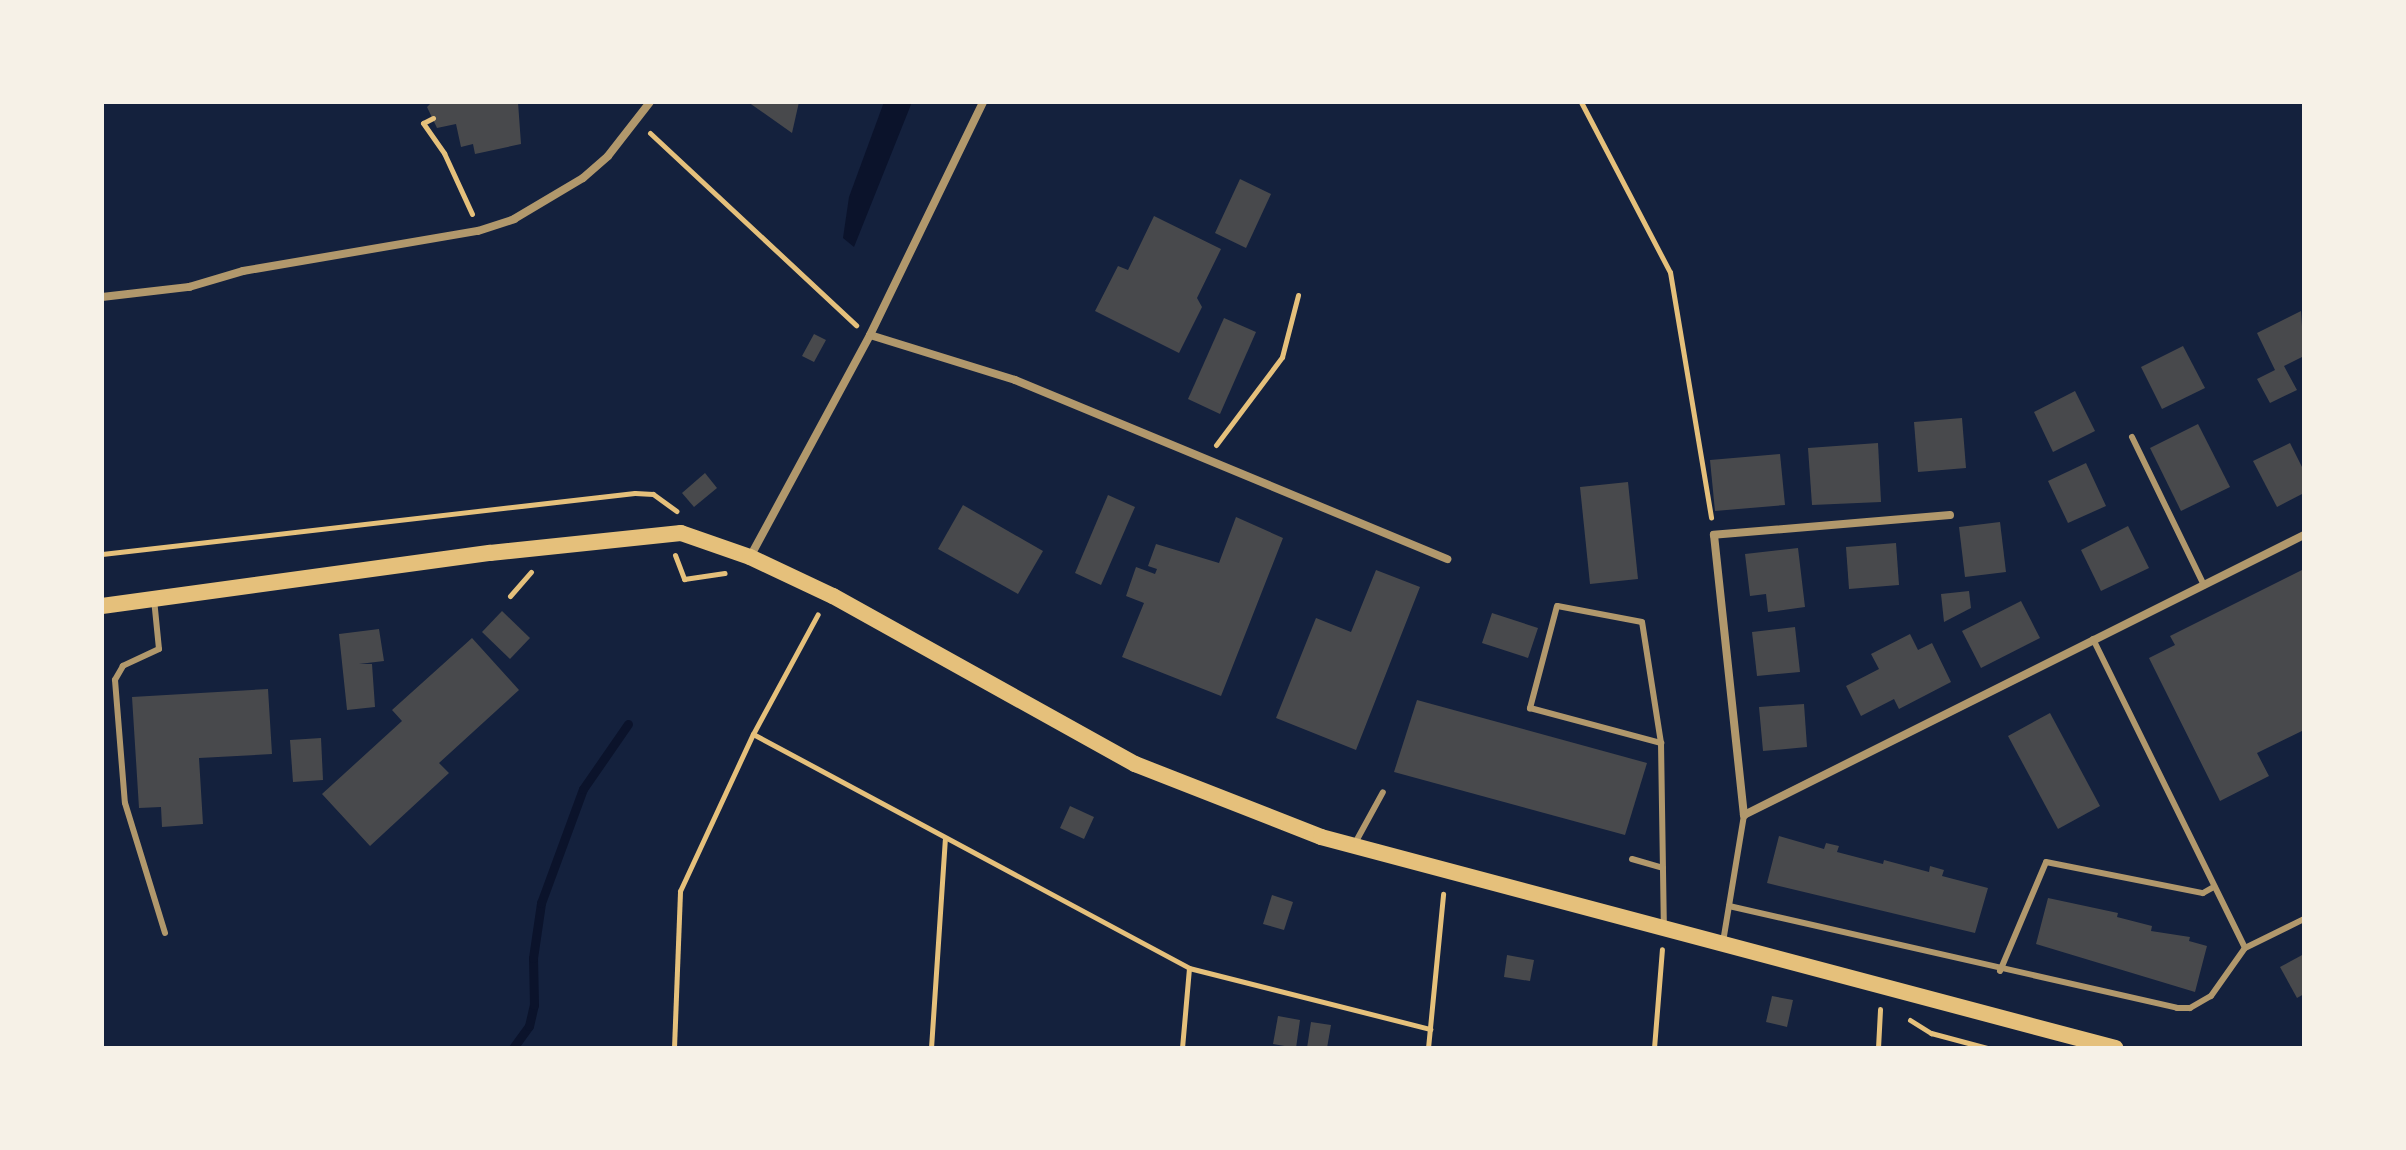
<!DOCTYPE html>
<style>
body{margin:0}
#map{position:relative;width:2406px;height:1150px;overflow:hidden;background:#14213d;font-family:"Roboto Condensed",sans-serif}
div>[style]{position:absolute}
.water>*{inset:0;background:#0b132b}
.stream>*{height:9px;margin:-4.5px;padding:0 4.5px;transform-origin:4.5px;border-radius:4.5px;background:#0b132b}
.building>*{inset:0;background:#48494c}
.path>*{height:5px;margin:-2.5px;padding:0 2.5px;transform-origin:2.5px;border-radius:2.5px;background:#e5c07b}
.service>*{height:6px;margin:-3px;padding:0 3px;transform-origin:3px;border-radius:3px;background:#b1986c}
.minor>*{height:8px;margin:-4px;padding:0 4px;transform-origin:4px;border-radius:4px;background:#b1986c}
.secondary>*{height:16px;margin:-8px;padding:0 8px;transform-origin:8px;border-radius:8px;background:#e5c07b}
span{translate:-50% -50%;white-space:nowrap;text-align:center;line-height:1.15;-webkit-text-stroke:7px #f6f1e7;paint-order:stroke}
.frame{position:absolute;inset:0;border:104px solid #f6f1e7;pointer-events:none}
</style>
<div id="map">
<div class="water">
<i style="clip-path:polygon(884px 102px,912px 102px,854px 247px,843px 238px,849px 197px)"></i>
</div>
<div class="stream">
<i style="left:513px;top:1048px;width:27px;rotate:-54deg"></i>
<i style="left:529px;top:1026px;width:22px;rotate:-77deg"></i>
<i style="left:534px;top:1005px;width:47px;rotate:-91.2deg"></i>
<i style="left:533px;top:958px;width:56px;rotate:-81.7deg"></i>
<i style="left:541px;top:903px;width:121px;rotate:-69.8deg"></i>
<i style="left:583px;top:789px;width:79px;rotate:-55.3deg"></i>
</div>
<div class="building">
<i style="clip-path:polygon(432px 102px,518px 102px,521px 144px,475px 154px,473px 144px,461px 147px,456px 124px,437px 128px,427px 107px)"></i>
<i style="clip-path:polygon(748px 102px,799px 102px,792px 133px)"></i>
<i style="clip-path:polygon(1240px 179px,1271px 194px,1246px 248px,1215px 233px)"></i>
<i style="clip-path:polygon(1154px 216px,1221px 249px,1197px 298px,1202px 307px,1179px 353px,1095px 311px,1118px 266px,1128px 270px)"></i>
<i style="clip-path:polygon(2301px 311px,2304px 356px,2284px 366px,2297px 390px,2270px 403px,2257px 379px,2275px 370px,2257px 333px)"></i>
<i style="clip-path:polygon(1224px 318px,1256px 332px,1220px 414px,1188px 399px)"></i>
<i style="clip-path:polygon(814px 334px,826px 340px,814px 362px,802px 356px)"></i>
<i style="clip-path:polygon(2183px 346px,2205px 388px,2162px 409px,2141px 367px)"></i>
<i style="clip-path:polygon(2075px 391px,2095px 431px,2053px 452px,2034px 412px)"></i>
<i style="clip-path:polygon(1962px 418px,1966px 468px,1918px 472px,1914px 422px)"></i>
<i style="clip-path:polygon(2198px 424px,2230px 487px,2181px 511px,2150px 448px)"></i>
<i style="clip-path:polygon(1878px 443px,1881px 502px,1812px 505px,1808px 448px)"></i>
<i style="clip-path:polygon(2290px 443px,2304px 471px,2304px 493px,2277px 507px,2253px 461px)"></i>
<i style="clip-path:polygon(1780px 454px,1785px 505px,1715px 511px,1710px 460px)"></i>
<i style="clip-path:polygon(2086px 463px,2106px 506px,2068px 523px,2048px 481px)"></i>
<i style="clip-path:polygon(705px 473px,717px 488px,694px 507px,682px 493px)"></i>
<i style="clip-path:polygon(1628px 482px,1638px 579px,1590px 584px,1580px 487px)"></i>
<i style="clip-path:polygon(1108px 495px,1135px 507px,1101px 585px,1075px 573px)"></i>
<i style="clip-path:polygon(963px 505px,1043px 551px,1018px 594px,938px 549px)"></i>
<i style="clip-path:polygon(1236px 517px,1283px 538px,1221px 696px,1122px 657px,1144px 603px,1126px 596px,1136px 567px,1155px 574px,1157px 569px,1148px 566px,1156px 544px,1219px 563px)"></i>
<i style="clip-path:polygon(2000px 522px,2006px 572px,1965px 577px,1959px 527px)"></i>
<i style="clip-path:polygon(2128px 526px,2149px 568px,2101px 591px,2081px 550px)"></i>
<i style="clip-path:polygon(1896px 543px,1899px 585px,1849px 589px,1846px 547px)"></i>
<i style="clip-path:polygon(1798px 548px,1805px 607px,1768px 612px,1766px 594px,1750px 596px,1745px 554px)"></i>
<i style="clip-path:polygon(2304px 569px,2304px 730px,2257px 753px,2269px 776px,2220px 801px,2149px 658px,2175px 645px,2170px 636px)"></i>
<i style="clip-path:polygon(1376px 570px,1420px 587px,1356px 750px,1276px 718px,1316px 618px,1351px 632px)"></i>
<i style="clip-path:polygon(1969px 591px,1971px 608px,1944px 622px,1941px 594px)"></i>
<i style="clip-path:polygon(2021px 601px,2040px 638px,1981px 668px,1962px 631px)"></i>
<i style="clip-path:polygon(502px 611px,530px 638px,510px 659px,482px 632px)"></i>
<i style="clip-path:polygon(1492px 613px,1538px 628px,1528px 658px,1482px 643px)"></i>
<i style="clip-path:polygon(1795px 627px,1800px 672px,1757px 676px,1752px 632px)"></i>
<i style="clip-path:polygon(379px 629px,384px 661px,359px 664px,372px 664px,375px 707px,347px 710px,339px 634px)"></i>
<i style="clip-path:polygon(1910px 634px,1918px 650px,1932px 643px,1951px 682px,1899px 709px,1894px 699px,1861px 716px,1846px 686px,1879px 669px,1871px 654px)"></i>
<i style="clip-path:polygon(472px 638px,519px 690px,439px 763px,449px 773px,370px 846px,322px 794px,402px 721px,392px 710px)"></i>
<i style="clip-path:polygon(268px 689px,272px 754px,199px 758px,203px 824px,162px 827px,161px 807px,139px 808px,132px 697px)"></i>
<i style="clip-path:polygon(1417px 700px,1647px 763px,1625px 835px,1394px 772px)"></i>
<i style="clip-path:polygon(1804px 704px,1807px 747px,1763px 751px,1759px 707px)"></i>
<i style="clip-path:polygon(2050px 713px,2100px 806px,2058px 829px,2008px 736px)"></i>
<i style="clip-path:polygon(321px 738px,323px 780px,293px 782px,290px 740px)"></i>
<i style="clip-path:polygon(1070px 806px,1094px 817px,1084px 839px,1060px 828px)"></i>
<i style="clip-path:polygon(1779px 836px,1824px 849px,1826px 843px,1839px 846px,1837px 852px,1883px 864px,1884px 860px,1929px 872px,1930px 866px,1944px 870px,1942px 876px,1988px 888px,1975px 933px,1767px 883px)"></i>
<i style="clip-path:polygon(1272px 895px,1293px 902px,1284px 930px,1263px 924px)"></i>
<i style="clip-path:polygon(2048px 898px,2118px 913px,2117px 917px,2152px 926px,2151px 931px,2190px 937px,2189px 941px,2207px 946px,2195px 992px,2036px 944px)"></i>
<i style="clip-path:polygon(2304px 954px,2304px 994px,2297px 998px,2280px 967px)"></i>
<i style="clip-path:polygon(1507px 955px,1534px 960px,1530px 981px,1504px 977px)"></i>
<i style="clip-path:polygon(1772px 996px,1793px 1000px,1787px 1027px,1766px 1022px)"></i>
<i style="clip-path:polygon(1278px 1016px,1300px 1020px,1296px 1048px,1273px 1044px)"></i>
<i style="clip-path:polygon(1311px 1022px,1331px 1025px,1327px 1048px,1307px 1048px)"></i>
</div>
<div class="path">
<i style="left:1581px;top:102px;width:192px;rotate:62.4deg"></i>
<i style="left:1670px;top:272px;width:249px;rotate:80.5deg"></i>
<i style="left:433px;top:118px;width:11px;rotate:153deg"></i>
<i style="left:423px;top:123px;width:37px;rotate:55deg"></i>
<i style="left:444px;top:153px;width:67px;rotate:65.3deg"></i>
<i style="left:650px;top:133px;width:282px;rotate:43deg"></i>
<i style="left:1216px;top:445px;width:110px;rotate:-53.1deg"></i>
<i style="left:1282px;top:357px;width:64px;rotate:-75.5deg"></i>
<i style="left:102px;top:554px;width:536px;rotate:-6.53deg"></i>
<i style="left:635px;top:493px;width:18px;rotate:3deg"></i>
<i style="left:653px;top:494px;width:29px;rotate:36deg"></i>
<i style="left:675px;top:555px;width:26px;rotate:69deg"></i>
<i style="left:684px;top:579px;width:41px;rotate:-8.3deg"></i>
<i style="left:510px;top:596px;width:32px;rotate:-49deg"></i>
<i style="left:753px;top:734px;width:495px;rotate:28.2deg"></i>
<i style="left:1189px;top:968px;width:249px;rotate:14.2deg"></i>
<i style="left:1910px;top:1020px;width:25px;rotate:32deg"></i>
<i style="left:1931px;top:1033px;width:58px;rotate:15deg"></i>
<i style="left:674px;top:1048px;width:157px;rotate:-87.8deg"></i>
<i style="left:680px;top:891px;width:173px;rotate:-65.1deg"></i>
<i style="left:753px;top:734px;width:136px;rotate:-61.6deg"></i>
<i style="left:931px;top:1048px;width:209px;rotate:-86.2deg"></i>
<i style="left:1182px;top:1048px;width:80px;rotate:-85deg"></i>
<i style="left:1428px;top:1048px;width:155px;rotate:-84.4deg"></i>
<i style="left:1654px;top:1048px;width:99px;rotate:-85.4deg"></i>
<i style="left:1878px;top:1048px;width:39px;rotate:-87deg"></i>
</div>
<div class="service">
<i style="left:2132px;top:437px;width:165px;rotate:64.1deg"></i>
<i style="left:154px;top:599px;width:50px;rotate:84.3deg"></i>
<i style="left:159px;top:649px;width:40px;rotate:155deg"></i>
<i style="left:123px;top:666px;width:16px;rotate:120deg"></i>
<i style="left:115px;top:680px;width:123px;rotate:85.4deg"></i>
<i style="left:125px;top:803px;width:136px;rotate:72.9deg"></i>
<i style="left:2093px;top:639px;width:344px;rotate:63.8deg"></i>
<i style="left:2245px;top:948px;width:66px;rotate:-26.2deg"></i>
<i style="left:1661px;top:743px;width:122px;rotate:-98.9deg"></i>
<i style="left:1642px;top:622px;width:86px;rotate:-169.3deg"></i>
<i style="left:1557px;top:606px;width:106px;rotate:104.8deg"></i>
<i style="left:1530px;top:708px;width:136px;rotate:15deg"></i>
<i style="left:1661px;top:743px;width:182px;rotate:89.1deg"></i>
<i style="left:1354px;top:845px;width:60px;rotate:-61.3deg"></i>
<i style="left:1632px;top:859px;width:32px;rotate:16deg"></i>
<i style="left:1729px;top:906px;width:459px;rotate:12.8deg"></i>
<i style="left:2177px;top:1008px;width:13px"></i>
<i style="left:2190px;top:1008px;width:24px;rotate:-30deg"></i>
<i style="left:2211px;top:996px;width:59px;rotate:-54.7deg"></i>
<i style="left:1723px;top:942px;width:129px;rotate:-80.6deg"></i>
<i style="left:2000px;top:971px;width:118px;rotate:-67.1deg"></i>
<i style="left:2046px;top:862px;width:160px;rotate:11.2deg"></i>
<i style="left:2203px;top:893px;width:13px;rotate:-29deg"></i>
</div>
<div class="minor">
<i style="left:102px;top:297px;width:88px;rotate:-6.6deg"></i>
<i style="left:189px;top:287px;width:56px;rotate:-16.5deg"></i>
<i style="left:243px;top:271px;width:238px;rotate:-9.7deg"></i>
<i style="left:478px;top:231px;width:38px;rotate:-18deg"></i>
<i style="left:514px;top:219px;width:80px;rotate:-30.7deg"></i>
<i style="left:583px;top:178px;width:33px;rotate:-41deg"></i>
<i style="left:608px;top:156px;width:68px;rotate:-52.1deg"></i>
<i style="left:870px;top:335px;width:152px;rotate:17.2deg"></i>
<i style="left:1015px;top:380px;width:468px;rotate:22.5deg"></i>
<i style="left:1950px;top:515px;width:237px;rotate:175.2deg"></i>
<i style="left:1714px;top:535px;width:282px;rotate:83.9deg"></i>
<i style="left:1744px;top:815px;width:626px;rotate:-26.57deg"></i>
<i style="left:750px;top:557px;width:252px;rotate:-61.6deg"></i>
<i style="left:870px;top:335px;width:259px;rotate:-64.1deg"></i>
</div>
<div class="secondary">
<i style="left:102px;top:606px;width:392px;rotate:-7.8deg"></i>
<i style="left:490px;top:553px;width:192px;rotate:-6deg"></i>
<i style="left:681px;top:533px;width:73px;rotate:19.2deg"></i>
<i style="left:750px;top:557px;width:92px;rotate:25.2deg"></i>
<i style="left:833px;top:596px;width:346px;rotate:29.1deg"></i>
<i style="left:1135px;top:764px;width:200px;rotate:21.4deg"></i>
<i style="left:1321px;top:837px;width:822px;rotate:14.88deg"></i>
</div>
<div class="frame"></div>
</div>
